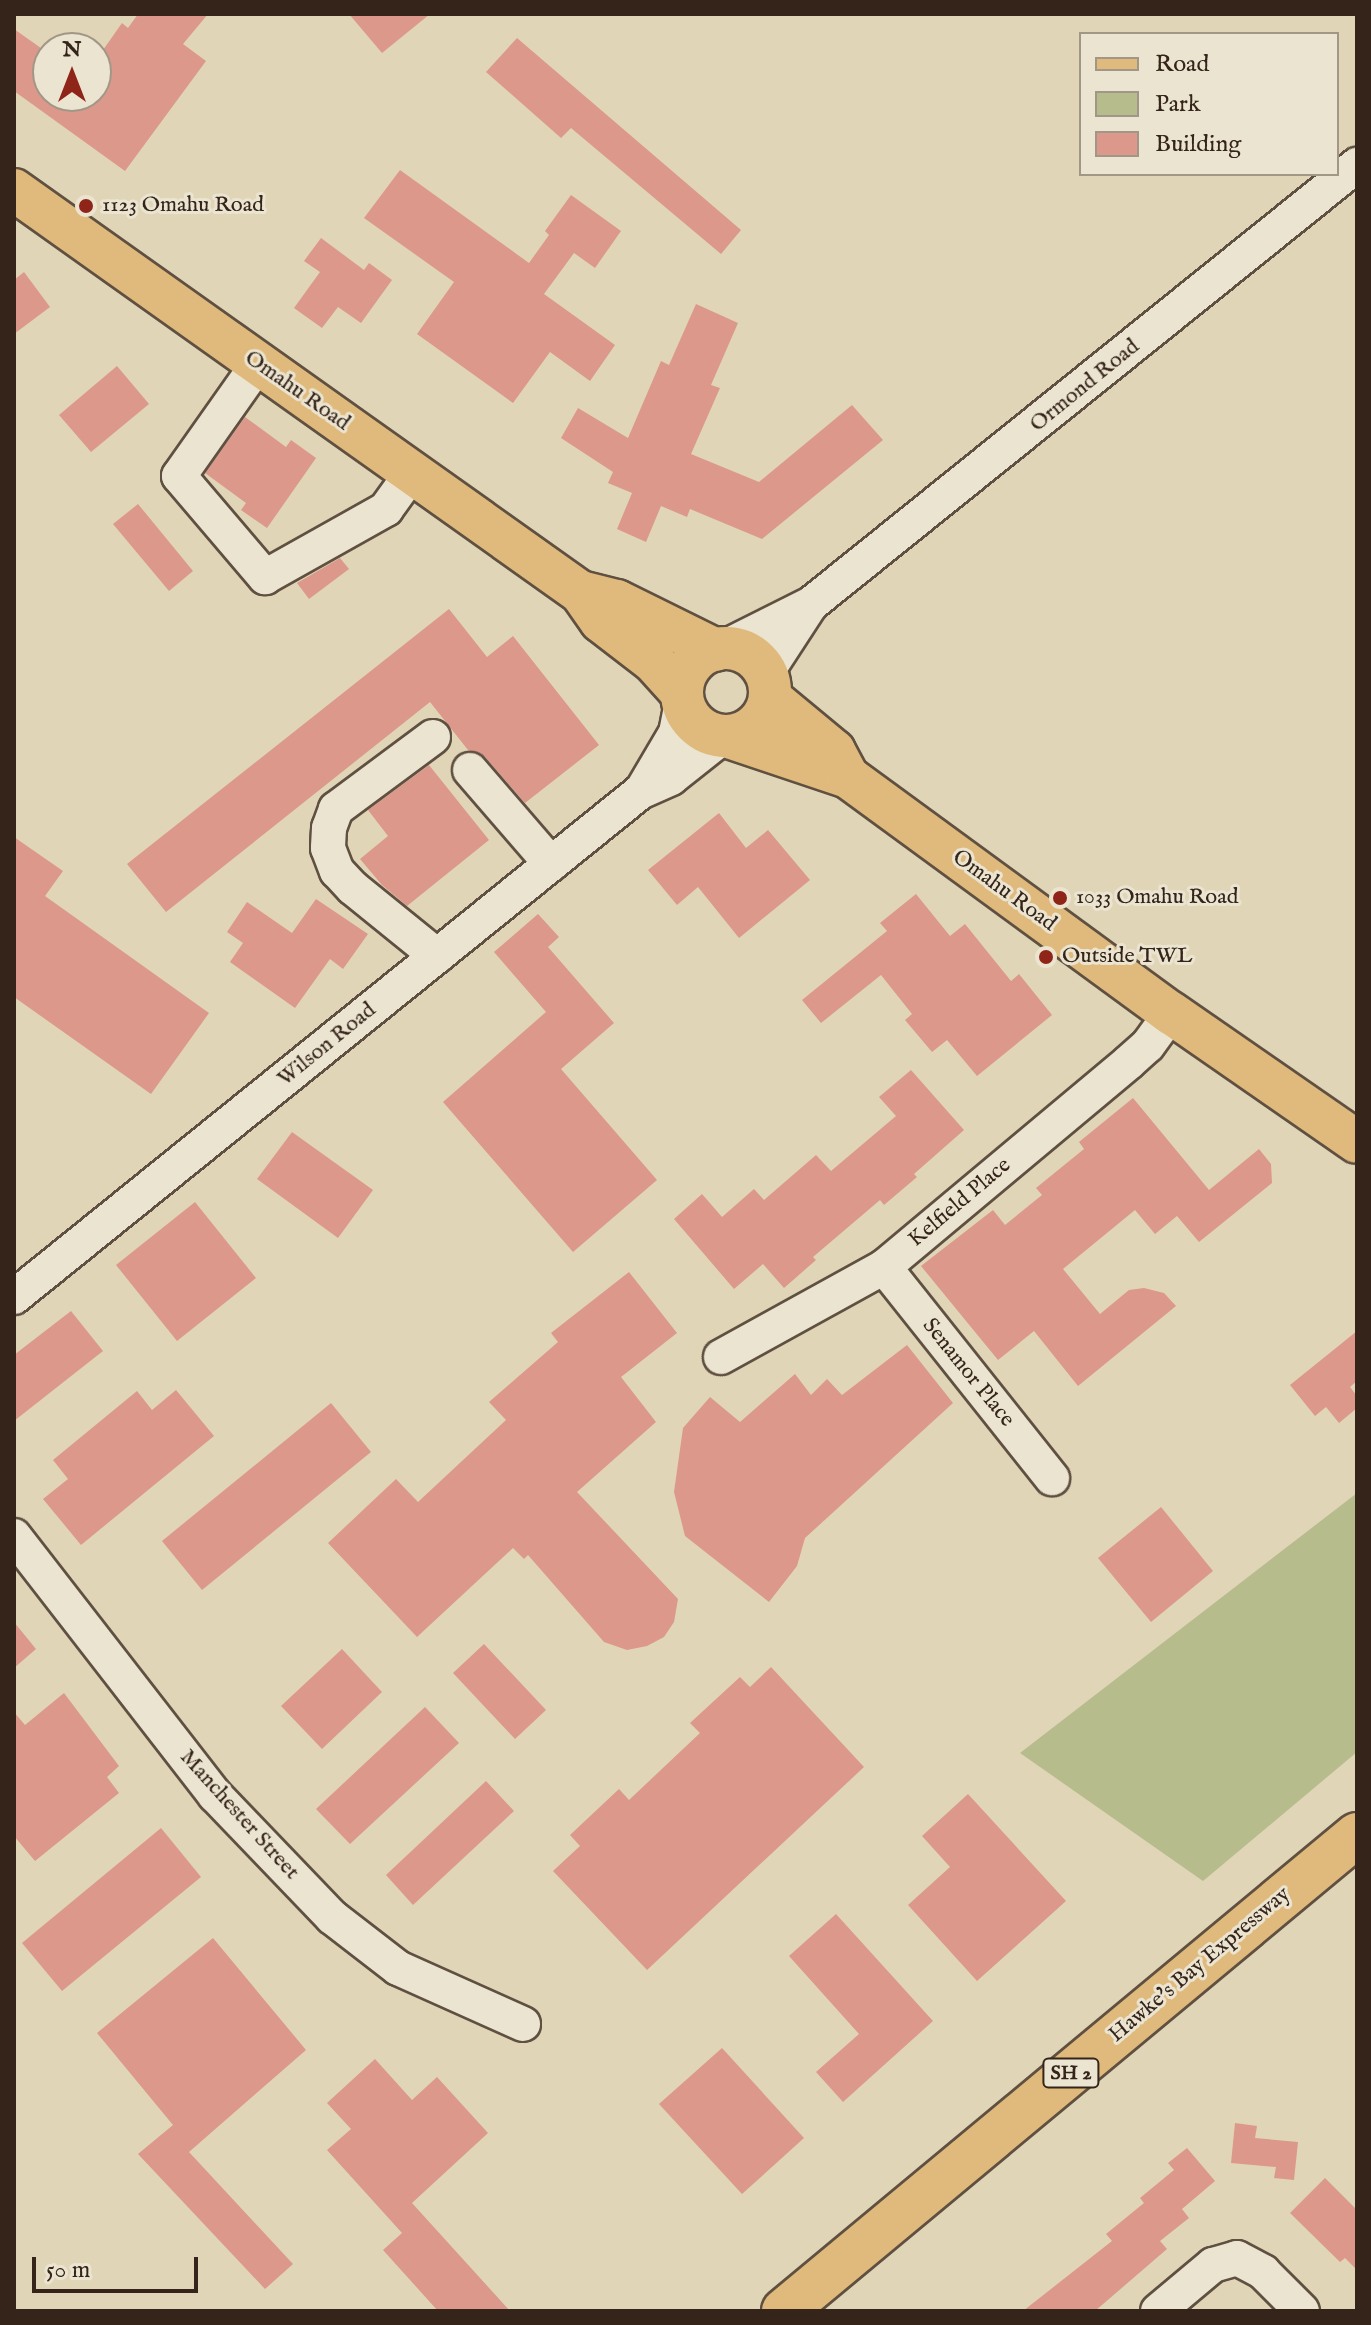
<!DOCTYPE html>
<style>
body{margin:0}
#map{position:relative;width:1371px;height:2325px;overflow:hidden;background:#e0d5b7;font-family:"IM FELL English",serif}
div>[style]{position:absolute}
.green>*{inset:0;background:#b6bc8c}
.building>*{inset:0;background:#dc988b}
.roads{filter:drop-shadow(2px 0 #5f5041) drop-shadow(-2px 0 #5f5041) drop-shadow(0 2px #5f5041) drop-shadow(0 -2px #5f5041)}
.minor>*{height:34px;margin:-17px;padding:0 17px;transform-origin:17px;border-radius:17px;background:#ebe4d0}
.major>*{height:42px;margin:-21px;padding:0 21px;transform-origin:21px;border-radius:21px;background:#e0ba7c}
.major>.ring{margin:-21px;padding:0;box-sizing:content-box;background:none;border:42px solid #e0ba7c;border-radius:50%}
.highway>*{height:44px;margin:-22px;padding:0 22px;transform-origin:22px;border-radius:22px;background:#e0ba7c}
.dots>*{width:22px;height:22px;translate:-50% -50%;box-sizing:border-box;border:4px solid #ebe4d0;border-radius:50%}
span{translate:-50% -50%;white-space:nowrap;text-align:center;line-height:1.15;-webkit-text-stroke:6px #ebe4d0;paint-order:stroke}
.shield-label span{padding:2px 6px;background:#ebe4d0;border:2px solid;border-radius:6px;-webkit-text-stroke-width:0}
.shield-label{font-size:20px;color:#34241a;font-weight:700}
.poi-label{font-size:22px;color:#34241a}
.left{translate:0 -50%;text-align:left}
.street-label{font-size:22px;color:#34241a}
.frame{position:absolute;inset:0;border:16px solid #34241a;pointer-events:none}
.legend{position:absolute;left:1079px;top:32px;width:260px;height:144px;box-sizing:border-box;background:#ebe4d0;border:2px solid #a29787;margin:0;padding:10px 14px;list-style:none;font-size:24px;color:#34241a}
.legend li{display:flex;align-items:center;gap:16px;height:40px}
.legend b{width:40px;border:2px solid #a29787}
.north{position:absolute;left:32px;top:32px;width:80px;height:80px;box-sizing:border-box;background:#ebe4d0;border:2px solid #a29787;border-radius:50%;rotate:0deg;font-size:22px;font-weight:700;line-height:32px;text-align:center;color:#34241a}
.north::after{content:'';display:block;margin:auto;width:28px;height:36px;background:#8f2418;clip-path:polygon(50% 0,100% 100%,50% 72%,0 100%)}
.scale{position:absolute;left:32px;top:2257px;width:166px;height:36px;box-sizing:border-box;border:4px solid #34241a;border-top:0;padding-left:10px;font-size:24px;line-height:28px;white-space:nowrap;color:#34241a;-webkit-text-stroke:6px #ebe4d0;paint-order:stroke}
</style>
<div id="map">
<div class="green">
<i style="clip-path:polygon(1357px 1493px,1357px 1752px,1203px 1881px,1020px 1753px)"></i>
</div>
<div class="building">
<i style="clip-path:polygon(138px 14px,208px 14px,183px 44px,206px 61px,125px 171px,14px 91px,14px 29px,48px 53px,48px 96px,96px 96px,96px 60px,122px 23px,128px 28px)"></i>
<i style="clip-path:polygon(349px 14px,430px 14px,382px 53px)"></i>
<i style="clip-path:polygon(517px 38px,741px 230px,721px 254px,571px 128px,561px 138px,486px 72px)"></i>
<i style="clip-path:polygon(400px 170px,529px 263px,549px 235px,545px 231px,571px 195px,621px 231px,595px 268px,574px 253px,544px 294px,615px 345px,590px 381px,550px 352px,513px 403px,417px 334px,454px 282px,364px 218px)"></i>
<i style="clip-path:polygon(321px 238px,364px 270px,369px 263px,392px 280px,361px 323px,338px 307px,322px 328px,294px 308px,320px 272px,304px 261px)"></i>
<i style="clip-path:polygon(24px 272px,50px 307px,14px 334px,14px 280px)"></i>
<i style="clip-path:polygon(696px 304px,738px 323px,711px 385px,720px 388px,691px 454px,759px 482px,852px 405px,883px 440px,762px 539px,690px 509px,687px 517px,661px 506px,646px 542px,617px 529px,632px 493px,608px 483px,613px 472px,561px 438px,578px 408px,628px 438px,661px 361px,669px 365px)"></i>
<i style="clip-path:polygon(117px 366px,149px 404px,91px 452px,59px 415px)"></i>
<i style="clip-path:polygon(245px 417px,286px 447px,291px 440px,316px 458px,267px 528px,241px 510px,246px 503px,205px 473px)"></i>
<i style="clip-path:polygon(138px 504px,193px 571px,169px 591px,113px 524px)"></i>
<i style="clip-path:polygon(340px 558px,349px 569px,309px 599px,297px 583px)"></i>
<i style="clip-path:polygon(449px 609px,487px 657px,513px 636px,599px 745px,525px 803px,485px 757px,468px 750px,430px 702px,166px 912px,127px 864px)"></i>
<i style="clip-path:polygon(429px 765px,489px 840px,407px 906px,382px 885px,360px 859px,388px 836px,368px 810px)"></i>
<i style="clip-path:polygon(719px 813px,746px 848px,768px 830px,810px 880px,739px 938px,698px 887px,677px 905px,648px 870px)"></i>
<i style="clip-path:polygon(14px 837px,63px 871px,45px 896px,209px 1013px,151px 1094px,14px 997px)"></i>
<i style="clip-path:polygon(916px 894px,950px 936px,965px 924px,1011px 981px,1019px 974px,1052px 1015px,977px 1076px,947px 1040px,932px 1052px,905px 1020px,912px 1014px,881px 975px,821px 1023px,802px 1000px,887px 931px,880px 923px)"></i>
<i style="clip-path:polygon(316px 899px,368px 934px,343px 969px,330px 959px,295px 1008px,230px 962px,243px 943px,227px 932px,247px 902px,292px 933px)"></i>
<i style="clip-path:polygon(538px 914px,559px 937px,548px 947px,614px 1023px,561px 1069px,657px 1180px,573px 1252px,443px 1102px,546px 1012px,494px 952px)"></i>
<i style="clip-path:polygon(911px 1070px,964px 1130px,914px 1174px,917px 1177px,884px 1205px,880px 1200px,813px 1257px,816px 1260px,784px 1288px,763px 1264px,734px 1289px,674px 1219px,702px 1194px,722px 1217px,754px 1189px,764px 1200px,816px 1155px,831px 1171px,896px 1116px,879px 1097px)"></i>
<i style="clip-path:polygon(1133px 1098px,1209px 1190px,1259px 1149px,1271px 1164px,1272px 1183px,1199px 1242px,1177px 1216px,1155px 1234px,1135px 1210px,1063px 1269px,1100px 1314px,1129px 1290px,1144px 1288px,1164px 1293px,1176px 1306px,1078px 1386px,1034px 1331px,998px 1360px,921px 1266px,993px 1210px,1005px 1225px,1042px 1195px,1036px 1188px,1084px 1149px,1079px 1142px)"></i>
<i style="clip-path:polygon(292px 1132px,373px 1190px,338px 1238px,257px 1179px)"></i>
<i style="clip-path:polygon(195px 1202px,256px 1278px,177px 1341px,116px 1265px)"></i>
<i style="clip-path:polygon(629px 1272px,677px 1333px,621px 1377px,656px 1422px,577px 1492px,678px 1599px,674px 1622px,664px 1637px,647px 1646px,627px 1650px,604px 1642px,528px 1555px,524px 1559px,513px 1548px,417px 1637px,328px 1543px,396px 1479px,418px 1502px,506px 1420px,489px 1402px,558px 1342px,551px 1333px)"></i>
<i style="clip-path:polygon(71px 1311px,103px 1351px,14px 1421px,14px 1355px)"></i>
<i style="clip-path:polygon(1357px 1331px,1357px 1381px,1350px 1387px,1357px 1396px,1357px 1408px,1339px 1423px,1326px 1407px,1315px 1416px,1290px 1385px)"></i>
<i style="clip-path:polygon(907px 1345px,953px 1403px,805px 1538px,797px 1566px,769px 1602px,685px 1536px,674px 1492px,683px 1428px,710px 1397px,740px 1422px,795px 1374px,811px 1395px,827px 1379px,842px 1395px)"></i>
<i style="clip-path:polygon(176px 1390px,214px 1436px,81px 1545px,43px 1499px,68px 1479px,53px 1460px,137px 1391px,152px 1410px)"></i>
<i style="clip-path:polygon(331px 1403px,371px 1452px,202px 1590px,162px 1541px)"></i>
<i style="clip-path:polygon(1161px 1507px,1213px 1571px,1151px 1622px,1098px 1558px)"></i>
<i style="clip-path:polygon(14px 1622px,36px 1649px,14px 1668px)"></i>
<i style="clip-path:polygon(484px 1644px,546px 1710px,515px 1739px,453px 1673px)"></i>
<i style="clip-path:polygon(342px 1649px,382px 1692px,322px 1749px,281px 1706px)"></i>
<i style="clip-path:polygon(771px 1667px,864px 1767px,647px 1970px,553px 1871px,580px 1846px,570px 1835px,619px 1789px,629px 1800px,700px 1733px,690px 1723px,740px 1677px,750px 1687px)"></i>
<i style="clip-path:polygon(64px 1693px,119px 1766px,107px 1777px,119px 1793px,35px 1861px,14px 1836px,14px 1712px,25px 1725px)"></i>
<i style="clip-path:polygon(425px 1707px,459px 1743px,350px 1844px,316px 1809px)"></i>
<i style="clip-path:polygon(486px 1781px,514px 1811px,413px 1905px,386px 1875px)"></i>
<i style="clip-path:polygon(968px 1794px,1066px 1901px,977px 1981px,908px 1905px,950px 1867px,922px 1836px)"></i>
<i style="clip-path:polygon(161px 1828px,201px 1877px,62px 1991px,22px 1943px)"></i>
<i style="clip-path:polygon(836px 1914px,933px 2021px,843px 2102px,816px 2072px,859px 2034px,789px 1956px)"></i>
<i style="clip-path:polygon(213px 1938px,306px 2050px,189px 2152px,293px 2264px,265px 2289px,138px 2154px,173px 2125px,97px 2033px)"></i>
<i style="clip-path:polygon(722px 2048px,804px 2138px,742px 2194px,659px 2104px)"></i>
<i style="clip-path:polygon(375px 2059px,412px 2100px,437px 2077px,488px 2133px,412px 2203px,510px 2311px,438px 2311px,383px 2250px,402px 2233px,327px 2150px,351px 2129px,327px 2103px)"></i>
<i style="clip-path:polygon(1235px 2123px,1257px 2126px,1255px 2138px,1298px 2142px,1294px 2180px,1274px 2178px,1276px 2167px,1231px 2163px)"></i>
<i style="clip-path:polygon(1187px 2148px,1215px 2181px,1182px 2209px,1189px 2218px,1160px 2241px,1167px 2249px,1095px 2311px,1023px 2311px,1112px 2241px,1106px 2234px,1144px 2203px,1140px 2198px,1174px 2170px,1168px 2163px)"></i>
<i style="clip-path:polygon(1325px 2178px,1357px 2210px,1357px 2270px,1345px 2258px,1340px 2262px,1290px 2213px)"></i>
</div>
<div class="roads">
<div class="minor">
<i style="left:258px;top:364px;width:137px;rotate:125.2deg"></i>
<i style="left:179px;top:476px;width:133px;rotate:49.6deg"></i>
<i style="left:265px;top:577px;width:139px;rotate:-29.3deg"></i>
<i style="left:386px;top:509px;width:44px;rotate:-54.2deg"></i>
<i style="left:721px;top:649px;width:101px;rotate:-26.6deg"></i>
<i style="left:811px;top:604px;width:701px;rotate:-38.8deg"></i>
<i style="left:766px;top:673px;width:79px;rotate:-56.9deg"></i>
<i style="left:433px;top:737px;width:121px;rotate:143.4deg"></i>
<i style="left:336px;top:809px;width:20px;rotate:110deg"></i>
<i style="left:329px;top:828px;width:20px;rotate:93deg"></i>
<i style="left:328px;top:848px;width:25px;rotate:69deg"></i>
<i style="left:337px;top:871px;width:23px;rotate:47deg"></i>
<i style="left:353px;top:888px;width:108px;rotate:39deg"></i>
<i style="left:470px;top:770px;width:124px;rotate:49.2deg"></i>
<i style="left:643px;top:789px;width:65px;rotate:-59.5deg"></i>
<i style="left:676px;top:733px;width:36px;rotate:-79deg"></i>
<i style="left:884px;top:1267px;width:270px;rotate:51.5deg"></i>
<i style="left:14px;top:1297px;width:804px;rotate:-38.89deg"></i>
<i style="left:640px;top:792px;width:34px;rotate:-24deg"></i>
<i style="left:671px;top:778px;width:68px;rotate:-38.4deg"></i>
<i style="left:721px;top:1357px;width:186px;rotate:-28.9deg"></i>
<i style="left:884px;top:1267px;width:319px;rotate:-39.9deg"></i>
<i style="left:1129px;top:1062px;width:25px;rotate:-42deg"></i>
<i style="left:1148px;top:1045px;width:39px;rotate:-54deg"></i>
<i style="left:14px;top:1536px;width:328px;rotate:52.2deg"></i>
<i style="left:215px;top:1795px;width:169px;rotate:46.2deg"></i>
<i style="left:332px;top:1917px;width:83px;rotate:37.7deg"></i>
<i style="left:398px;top:1968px;width:137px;rotate:24.1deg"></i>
<i style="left:1158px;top:2311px;width:72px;rotate:-39.9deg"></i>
<i style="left:1213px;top:2265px;width:25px;rotate:-16deg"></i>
<i style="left:1237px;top:2258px;width:30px;rotate:28deg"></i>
<i style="left:1263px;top:2272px;width:55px;rotate:45deg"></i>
</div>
<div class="major">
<i style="left:14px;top:190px;width:694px;rotate:35.38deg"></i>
<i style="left:580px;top:592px;width:38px;rotate:14deg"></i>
<i style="left:617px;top:601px;width:110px;rotate:26.3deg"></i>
<i style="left:584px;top:597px;width:29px;rotate:55deg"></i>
<i style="left:601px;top:621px;width:66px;rotate:37.6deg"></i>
<i style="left:653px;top:661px;width:43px;rotate:47.8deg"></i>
<i class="ring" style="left:682px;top:648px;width:46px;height:46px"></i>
<i style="left:770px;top:698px;width:83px;rotate:39.6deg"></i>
<i style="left:834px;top:751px;width:27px;rotate:62deg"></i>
<i style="left:726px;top:736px;width:129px;rotate:18.6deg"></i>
<i style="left:848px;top:777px;width:400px;rotate:36.2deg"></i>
<i style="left:1171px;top:1013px;width:226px;rotate:34.7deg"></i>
</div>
<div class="highway">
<i style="left:784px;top:2311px;width:745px;rotate:-39.72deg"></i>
</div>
</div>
<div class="dots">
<i style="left:86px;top:206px;background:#8f2418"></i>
<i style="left:1060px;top:898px;background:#8f2418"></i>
<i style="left:1046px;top:957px;background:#8f2418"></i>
</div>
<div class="shield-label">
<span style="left:1071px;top:2073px">SH 2</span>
</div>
<div class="poi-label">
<span class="left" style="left:102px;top:206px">1123 Omahu Road</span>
<span class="left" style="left:1076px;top:898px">1033 Omahu Road</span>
<span class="left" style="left:1062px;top:957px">Outside TWL</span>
</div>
<div class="street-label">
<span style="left:1085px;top:386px;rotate:-39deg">Ormond Road</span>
<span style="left:297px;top:391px;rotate:35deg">Omahu Road</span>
<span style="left:1004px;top:891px;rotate:36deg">Omahu Road</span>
<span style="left:327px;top:1045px;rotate:-39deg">Wilson Road</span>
<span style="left:960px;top:1203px;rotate:-40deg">Kelfield Place</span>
<span style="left:968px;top:1373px;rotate:51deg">Senamor Place</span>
<span style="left:239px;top:1815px;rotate:48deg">Manchester Street</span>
<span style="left:1200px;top:1965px;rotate:-40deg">Hawke's Bay Expressway</span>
</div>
<div class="frame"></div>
<ul class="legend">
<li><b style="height:10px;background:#e0ba7c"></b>Road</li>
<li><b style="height:22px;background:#b6bc8c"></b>Park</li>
<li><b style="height:22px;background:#dc988b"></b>Building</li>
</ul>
<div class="north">N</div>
<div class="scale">50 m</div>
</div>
